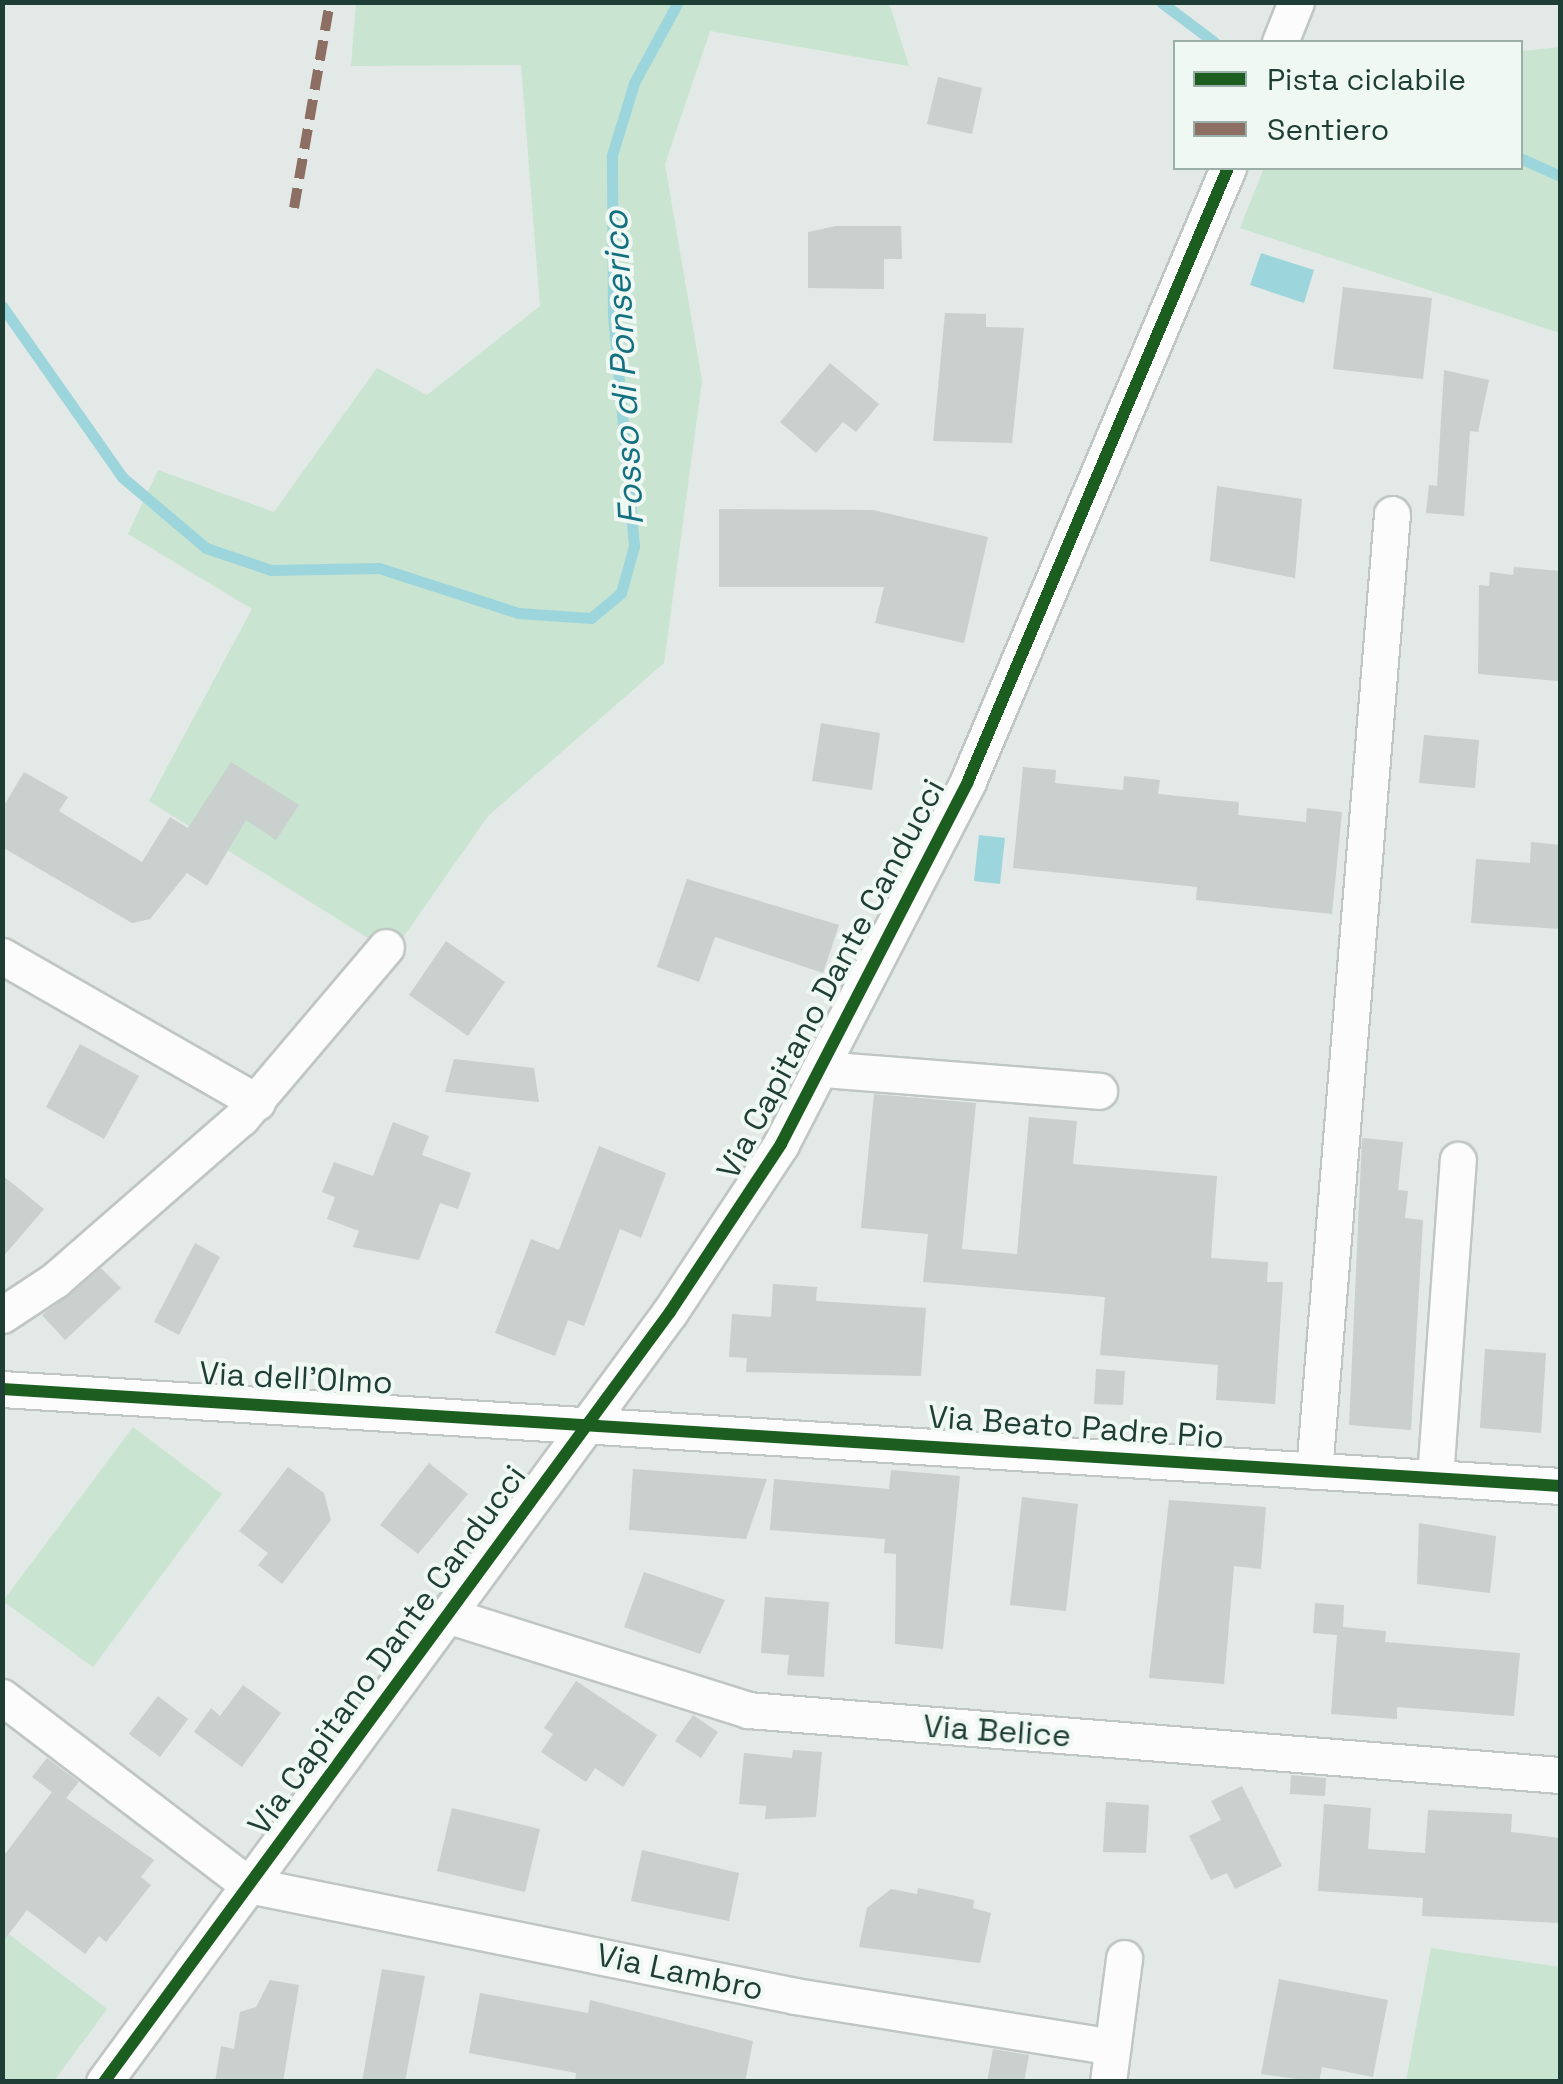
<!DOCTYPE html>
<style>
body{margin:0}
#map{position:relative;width:1563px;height:2084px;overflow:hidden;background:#e2e9e6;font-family:"Space Grotesk",sans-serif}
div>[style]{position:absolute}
.green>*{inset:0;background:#c9e4d1}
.water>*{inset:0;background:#9dd5dc}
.stream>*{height:11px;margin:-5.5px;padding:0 5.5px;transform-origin:5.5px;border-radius:5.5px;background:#9dd5dc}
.building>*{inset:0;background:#c9d0cd}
.roads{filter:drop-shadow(2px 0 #bfc6c3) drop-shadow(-2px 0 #bfc6c3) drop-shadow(0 2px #bfc6c3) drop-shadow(0 -2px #bfc6c3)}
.minor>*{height:35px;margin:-17.5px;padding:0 17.5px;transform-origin:17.5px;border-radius:17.5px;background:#fbfcfb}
.quiet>*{height:10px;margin-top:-5px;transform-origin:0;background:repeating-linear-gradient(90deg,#8d6e63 0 20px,transparent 0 30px)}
.cycleway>*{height:12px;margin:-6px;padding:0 6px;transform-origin:6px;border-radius:6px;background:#1b5e20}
span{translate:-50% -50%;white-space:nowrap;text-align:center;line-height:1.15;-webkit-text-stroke:8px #f0f8f4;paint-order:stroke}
.street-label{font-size:32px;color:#1e3e35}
.water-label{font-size:35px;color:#127080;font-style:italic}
.frame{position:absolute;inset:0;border:5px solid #1e3e35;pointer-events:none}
.legend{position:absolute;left:1173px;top:40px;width:350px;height:130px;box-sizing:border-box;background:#f0f8f4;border:2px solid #9caea8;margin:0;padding:12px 18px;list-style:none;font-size:30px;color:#1e3e35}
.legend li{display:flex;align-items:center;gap:20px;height:50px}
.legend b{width:50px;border:2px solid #9caea8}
</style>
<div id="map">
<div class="green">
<i style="clip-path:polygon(356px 3px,889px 3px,909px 66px,710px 31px,665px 164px,702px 381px,664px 663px,488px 816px,392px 953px,149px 801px,252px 609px,128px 534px,158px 470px,274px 512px,377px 368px,427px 395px,540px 306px,521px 65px,351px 66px)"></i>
<i style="clip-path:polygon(1560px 47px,1560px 333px,1240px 228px,1264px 168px,1520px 168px,1521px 51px)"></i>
<i style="clip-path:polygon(133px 1427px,222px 1494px,93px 1667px,3px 1601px)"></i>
<i style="clip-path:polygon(2px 1929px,107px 2009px,54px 2081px,3px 2081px)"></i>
<i style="clip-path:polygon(1431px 1948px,1560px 1967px,1560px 2081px,1406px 2081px)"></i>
</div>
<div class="water">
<i style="clip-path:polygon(1261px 253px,1314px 270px,1304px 303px,1250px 285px)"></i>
<i style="clip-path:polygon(979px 835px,1005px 838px,1000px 884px,974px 881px)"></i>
</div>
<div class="stream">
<i style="left:1161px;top:2px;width:66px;rotate:37deg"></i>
<i style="left:1520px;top:158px;width:44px;rotate:24.2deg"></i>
<i style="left:2px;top:306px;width:209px;rotate:54.9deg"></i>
<i style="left:122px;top:477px;width:110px;rotate:40.2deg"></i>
<i style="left:206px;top:548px;width:69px;rotate:18.7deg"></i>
<i style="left:271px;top:570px;width:108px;rotate:-1.1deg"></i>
<i style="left:379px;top:568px;width:146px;rotate:17.9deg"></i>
<i style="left:518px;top:613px;width:73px;rotate:3.9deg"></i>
<i style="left:591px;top:618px;width:39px;rotate:-40deg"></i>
<i style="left:621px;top:593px;width:49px;rotate:-74.5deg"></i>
<i style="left:634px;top:546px;width:233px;rotate:-95.2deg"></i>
<i style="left:613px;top:314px;width:159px;rotate:-90.4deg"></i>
<i style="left:612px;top:155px;width:75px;rotate:-73deg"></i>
<i style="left:634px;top:83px;width:92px;rotate:-61.5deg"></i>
</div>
<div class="building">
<i style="clip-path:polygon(938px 77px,982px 88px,972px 134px,927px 124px)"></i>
<i style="clip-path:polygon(836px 226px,901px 226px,902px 259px,884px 259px,884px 289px,808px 288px,808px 232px)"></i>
<i style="clip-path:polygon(1343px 287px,1432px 298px,1423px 379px,1333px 369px)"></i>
<i style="clip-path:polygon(945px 313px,986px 314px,986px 327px,1024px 328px,1012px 443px,933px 441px)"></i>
<i style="clip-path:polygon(830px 363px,879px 404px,856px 432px,843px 422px,816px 453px,780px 422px)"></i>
<i style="clip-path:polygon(1444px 370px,1489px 380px,1478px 432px,1470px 431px,1464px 516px,1426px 513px,1429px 485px,1437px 486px)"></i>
<i style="clip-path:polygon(1217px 486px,1302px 499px,1295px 578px,1210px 561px)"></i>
<i style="clip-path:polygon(719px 509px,873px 510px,988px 537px,964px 643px,875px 623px,884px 587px,719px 587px)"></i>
<i style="clip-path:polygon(1514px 567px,1560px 571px,1558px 681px,1478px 674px,1479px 585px,1489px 586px,1490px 572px,1513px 575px)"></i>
<i style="clip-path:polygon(821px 723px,880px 733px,872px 790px,812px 781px)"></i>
<i style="clip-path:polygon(1424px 735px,1479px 740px,1475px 788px,1419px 783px)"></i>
<i style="clip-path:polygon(231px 762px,299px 805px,276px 840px,246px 820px,207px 886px,187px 873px,150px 919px,132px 923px,2px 847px,2px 809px,24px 772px,68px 797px,59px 811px,142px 862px,170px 817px,188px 828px)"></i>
<i style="clip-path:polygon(1023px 767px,1056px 770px,1055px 783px,1123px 790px,1124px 776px,1160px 780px,1158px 794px,1239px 802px,1238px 815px,1306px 822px,1307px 808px,1342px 812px,1332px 914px,1196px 900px,1197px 887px,1013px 868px)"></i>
<i style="clip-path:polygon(1531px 842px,1560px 845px,1560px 929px,1471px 923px,1476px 859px,1530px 863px)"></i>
<i style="clip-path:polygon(687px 879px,839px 925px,823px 973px,715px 937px,699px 982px,657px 967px)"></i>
<i style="clip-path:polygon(446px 941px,505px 982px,468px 1036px,409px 995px)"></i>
<i style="clip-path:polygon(80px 1044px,139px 1076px,104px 1139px,46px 1107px)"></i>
<i style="clip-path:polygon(454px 1059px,534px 1068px,539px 1102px,445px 1092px)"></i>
<i style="clip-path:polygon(874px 1094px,976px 1103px,962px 1249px,1017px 1254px,1029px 1117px,1077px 1121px,1073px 1164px,1217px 1176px,1211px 1258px,1268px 1262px,1267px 1282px,1283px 1282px,1275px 1404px,1216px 1400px,1218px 1365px,1100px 1355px,1105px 1297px,923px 1282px,928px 1234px,861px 1228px)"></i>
<i style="clip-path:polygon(393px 1122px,429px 1136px,422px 1155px,471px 1173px,458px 1209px,440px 1203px,419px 1260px,353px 1247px,359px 1231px,327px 1219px,335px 1197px,322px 1192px,334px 1162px,373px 1176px)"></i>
<i style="clip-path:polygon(1362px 1138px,1403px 1142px,1398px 1190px,1408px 1191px,1405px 1218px,1423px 1220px,1411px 1430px,1349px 1425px)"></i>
<i style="clip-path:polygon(599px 1146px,666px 1173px,641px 1238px,620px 1229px,584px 1326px,568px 1320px,555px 1356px,495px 1333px,531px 1239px,559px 1250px)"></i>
<i style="clip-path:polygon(2px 1175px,44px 1209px,2px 1258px)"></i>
<i style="clip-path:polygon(195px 1243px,220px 1257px,179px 1335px,154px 1322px)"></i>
<i style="clip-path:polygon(101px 1268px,121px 1288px,65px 1340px,42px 1315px)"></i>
<i style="clip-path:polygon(773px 1284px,817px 1287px,816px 1301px,926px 1308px,921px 1376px,746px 1372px,747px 1358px,729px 1357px,732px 1314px,771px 1317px)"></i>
<i style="clip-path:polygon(1485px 1349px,1546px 1353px,1541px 1433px,1480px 1428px)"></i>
<i style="clip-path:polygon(1096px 1369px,1125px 1371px,1123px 1405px,1094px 1404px)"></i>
<i style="clip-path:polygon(429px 1463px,468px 1494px,418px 1554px,380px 1525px)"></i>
<i style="clip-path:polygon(288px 1467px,324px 1493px,331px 1520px,282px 1584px,258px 1565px,268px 1553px,239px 1531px)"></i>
<i style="clip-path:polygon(633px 1469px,767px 1479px,746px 1539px,629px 1530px)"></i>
<i style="clip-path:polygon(891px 1470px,960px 1476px,943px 1649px,895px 1644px,896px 1554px,884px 1553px,885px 1539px,770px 1530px,774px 1479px,889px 1489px)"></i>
<i style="clip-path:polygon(1022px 1497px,1078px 1504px,1066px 1611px,1010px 1605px)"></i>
<i style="clip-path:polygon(1169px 1500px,1266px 1507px,1261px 1569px,1234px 1566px,1224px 1684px,1149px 1678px)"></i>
<i style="clip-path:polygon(1419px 1523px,1496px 1536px,1490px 1593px,1417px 1584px)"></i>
<i style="clip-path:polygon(644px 1572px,725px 1600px,700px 1654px,624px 1627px)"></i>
<i style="clip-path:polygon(765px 1597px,829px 1602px,824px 1677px,787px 1675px,789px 1655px,761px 1653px)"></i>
<i style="clip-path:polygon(1315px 1603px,1344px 1605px,1343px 1627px,1386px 1631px,1385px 1642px,1520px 1653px,1514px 1716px,1397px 1707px,1397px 1719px,1331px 1714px,1337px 1635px,1313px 1633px)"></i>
<i style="clip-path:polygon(576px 1681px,657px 1735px,623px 1787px,595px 1768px,586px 1782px,541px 1752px,553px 1734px,544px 1728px)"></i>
<i style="clip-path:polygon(243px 1685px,281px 1713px,242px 1767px,194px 1732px,211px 1708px,220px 1716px)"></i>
<i style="clip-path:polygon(158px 1696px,188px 1719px,160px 1757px,129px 1734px)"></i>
<i style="clip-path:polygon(693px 1715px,718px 1732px,701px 1758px,675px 1741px)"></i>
<i style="clip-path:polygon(793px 1750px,822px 1752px,816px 1817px,765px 1819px,766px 1806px,739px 1804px,744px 1753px,792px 1758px)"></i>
<i style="clip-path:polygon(47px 1758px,79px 1782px,66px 1798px,154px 1860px,141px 1877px,151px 1885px,106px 1942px,99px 1936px,85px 1954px,27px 1910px,2px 1943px,2px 1858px,52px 1792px,32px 1777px)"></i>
<i style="clip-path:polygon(1291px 1775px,1326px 1778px,1325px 1796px,1290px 1794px)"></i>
<i style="clip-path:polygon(1242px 1786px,1282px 1866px,1235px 1889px,1227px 1873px,1211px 1880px,1189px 1836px,1221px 1820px,1211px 1801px)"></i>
<i style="clip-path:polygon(1106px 1802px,1149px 1805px,1146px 1853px,1103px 1852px)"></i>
<i style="clip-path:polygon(1324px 1804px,1371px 1808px,1368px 1849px,1425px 1853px,1428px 1810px,1512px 1814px,1511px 1832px,1560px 1838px,1560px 1923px,1422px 1916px,1423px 1898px,1318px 1891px)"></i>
<i style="clip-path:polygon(452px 1808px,540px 1829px,525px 1892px,437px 1871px)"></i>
<i style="clip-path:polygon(642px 1850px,739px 1873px,729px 1921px,631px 1901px)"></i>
<i style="clip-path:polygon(918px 1888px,974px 1900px,973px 1908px,991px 1913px,980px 1963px,859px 1947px,867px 1908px,891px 1889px,917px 1894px)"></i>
<i style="clip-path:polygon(382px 1969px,425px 1976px,405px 2082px,362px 2082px)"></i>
<i style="clip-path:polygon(1279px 1979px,1388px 2000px,1373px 2077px,1322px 2067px,1319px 2082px,1261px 2074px)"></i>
<i style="clip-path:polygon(270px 1980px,299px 1985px,283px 2082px,215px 2082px,221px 2046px,234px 2049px,240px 2012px,256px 2007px)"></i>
<i style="clip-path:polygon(480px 1993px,588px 2013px,590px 2000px,753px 2041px,745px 2082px,575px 2082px,576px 2073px,469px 2053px)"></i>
<i style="clip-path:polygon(993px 2049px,1029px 2055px,1024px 2082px,987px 2082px)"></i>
</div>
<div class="roads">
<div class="minor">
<i style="left:1280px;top:42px;width:43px;rotate:-68.2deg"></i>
<i style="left:2px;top:956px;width:294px;rotate:29.8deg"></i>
<i style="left:822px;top:1069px;width:278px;rotate:4.5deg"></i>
<i style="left:2px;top:1315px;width:64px;rotate:-33.4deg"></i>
<i style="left:55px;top:1280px;width:247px;rotate:-41.1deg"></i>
<i style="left:241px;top:1118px;width:224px;rotate:-49.7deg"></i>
<i style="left:2px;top:1389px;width:1561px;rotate:3.56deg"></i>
<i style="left:1314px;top:1471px;width:960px;rotate:-85.34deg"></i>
<i style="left:1435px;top:1478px;width:319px;rotate:-85.9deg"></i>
<i style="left:447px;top:1615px;width:316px;rotate:17.5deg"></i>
<i style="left:748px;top:1710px;width:815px;rotate:4.58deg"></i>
<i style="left:2px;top:1697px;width:310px;rotate:37.3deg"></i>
<i style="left:249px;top:1885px;width:557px;rotate:11.49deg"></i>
<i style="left:795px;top:1996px;width:321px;rotate:9.1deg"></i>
<i style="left:104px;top:2082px;width:956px;rotate:-53.68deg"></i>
<i style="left:670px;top:1312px;width:201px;rotate:-56.5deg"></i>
<i style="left:781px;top:1144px;width:408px;rotate:-62.7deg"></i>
<i style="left:968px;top:781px;width:666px;rotate:-67.02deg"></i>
<i style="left:1108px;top:2082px;width:125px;rotate:-82.6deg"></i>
</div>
</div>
<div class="quiet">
<i style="left:294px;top:208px;width:209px;rotate:-80.1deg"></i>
</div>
<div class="cycleway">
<i style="left:2px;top:1389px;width:1561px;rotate:3.56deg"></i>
<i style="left:104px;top:2082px;width:956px;rotate:-53.68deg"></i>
<i style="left:670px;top:1312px;width:201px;rotate:-56.5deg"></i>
<i style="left:781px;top:1144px;width:408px;rotate:-62.7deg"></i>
<i style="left:968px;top:781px;width:666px;rotate:-67.02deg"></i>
</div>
<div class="street-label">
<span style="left:831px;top:979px;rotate:-62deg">Via Capitano Dante Canducci</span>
<span style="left:296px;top:1378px;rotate:3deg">Via dell'Olmo</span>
<span style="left:1076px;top:1427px;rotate:4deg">Via Beato Padre Pio</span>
<span style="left:387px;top:1650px;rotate:-54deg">Via Capitano Dante Canducci</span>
<span style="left:997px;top:1731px;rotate:4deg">Via Belice</span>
<span style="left:680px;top:1972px;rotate:12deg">Via Lambro</span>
</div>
<div class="water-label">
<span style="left:623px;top:368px;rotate:-93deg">Fosso di Ponserico</span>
</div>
<div class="frame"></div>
<ul class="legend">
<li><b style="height:12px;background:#1b5e20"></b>Pista ciclabile</li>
<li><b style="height:12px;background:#8d6e63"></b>Sentiero</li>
</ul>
</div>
